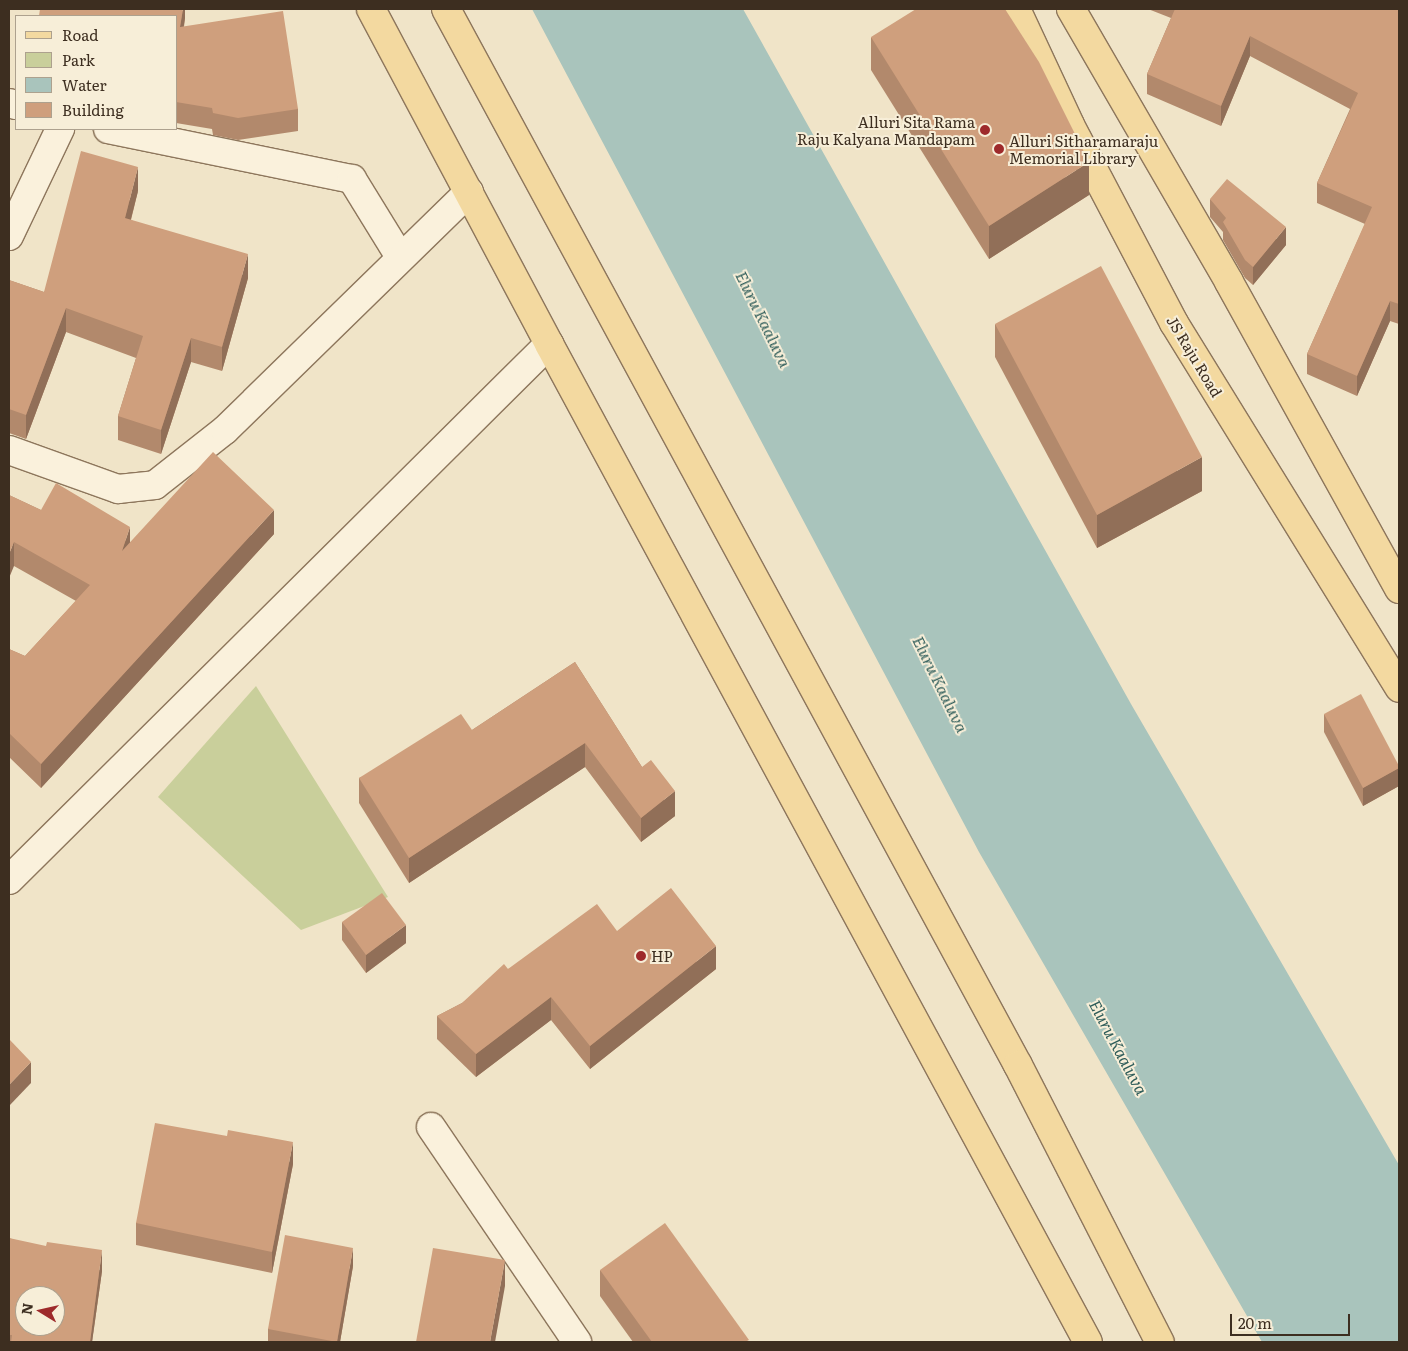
<!DOCTYPE html>
<style>
body{margin:0}
#map{position:relative;width:1408px;height:1351px;overflow:hidden;background:#f0e4c8;font-family:Literata,serif}
div>[style]{position:absolute}
.green>*{inset:0;background:#c9cf9b}
.water>*{inset:0;background:#a9c4bc}
.roads{filter:drop-shadow(1px 0 #8d765c) drop-shadow(-1px 0 #8d765c) drop-shadow(0 1px #8d765c) drop-shadow(0 -1px #8d765c)}
.street>*{height:28px;margin:-14px;padding:0 14px;transform-origin:14px;border-radius:14px;background:#faf1dc}
.primary>*{height:28px;margin:-14px;padding:0 14px;transform-origin:14px;border-radius:14px;background:#f3d9a0}
.wall>*{inset:0;background:#b2896c}
.shaded-wall>*{inset:0;background:#916f58}
.building>*{inset:0;background:#cf9f7d}
.dots>*{width:14px;height:14px;translate:-50% -50%;box-sizing:border-box;border:2px solid #f7eed8;border-radius:50%}
span{translate:-50% -50%;white-space:nowrap;text-align:center;line-height:1.15;-webkit-text-stroke:4px #f7eed8;paint-order:stroke}
.poi-label{font-size:15px;color:#3d2e20}
.right{translate:-100% -50%;text-align:right}
.left{translate:0 -50%;text-align:left}
.street-label{font-size:15px;color:#3d2e20}
.water-label{font-size:16px;color:#2f5d5a;font-style:italic}
.frame{position:absolute;inset:0;border:10px solid #3d2e20;pointer-events:none}
.legend{position:absolute;left:15px;top:15px;width:162px;height:115px;box-sizing:border-box;background:#f7eed8;border:1px solid #ada18e;margin:0;padding:6px 9px;list-style:none;font-size:15px;color:#3d2e20}
.legend li{display:flex;align-items:center;gap:10px;height:25px}
.legend b{width:25px;border:1px solid #ada18e}
.north{position:absolute;left:15px;top:1286px;width:50px;height:50px;box-sizing:border-box;background:#f7eed8;border:1px solid #ada18e;border-radius:50%;rotate:279deg;font-size:14px;font-weight:700;line-height:20px;text-align:center;color:#3d2e20}
.north::after{content:'';display:block;margin:auto;width:18px;height:22px;background:#9e2a2b;clip-path:polygon(50% 0,100% 100%,50% 72%,0 100%)}
.scale{position:absolute;left:1230px;top:1314px;width:120px;height:22px;box-sizing:border-box;border:2px solid #3d2e20;border-top:0;padding-left:6px;font-size:15px;line-height:18px;white-space:nowrap;color:#3d2e20;-webkit-text-stroke:4px #f7eed8;paint-order:stroke}
</style>
<div id="map">
<div class="green">
<i style="clip-path:polygon(256px 686px,388px 897px,301px 930px,158px 797px)"></i>
</div>
<div class="water">
<i style="clip-path:polygon(532px 9px,743px 9px,1131px 704px,1399px 1165px,1399px 1342px,1262px 1342px,979px 852px)"></i>
</div>
<div class="roads">
<div class="street">
<i style="left:9px;top:103px;width:7px;rotate:16deg"></i>
<i style="left:108px;top:129px;width:249px;rotate:11.6deg"></i>
<i style="left:352px;top:179px;width:92px;rotate:58.4deg"></i>
<i style="left:9px;top:236px;width:119px;rotate:-64.5deg"></i>
<i style="left:9px;top:450px;width:116px;rotate:19.7deg"></i>
<i style="left:118px;top:489px;width:37px;rotate:-6deg"></i>
<i style="left:155px;top:485px;width:89px;rotate:-38.2deg"></i>
<i style="left:225px;top:430px;width:341px;rotate:-44.3deg"></i>
<i style="left:9px;top:880px;width:761px;rotate:-44.79deg"></i>
<i style="left:431px;top:1127px;width:260px;rotate:55.8deg"></i>
</div>
<div class="primary">
<i style="left:371px;top:9px;width:379px;rotate:62deg"></i>
<i style="left:549px;top:344px;width:1134px;rotate:61.63deg"></i>
<i style="left:446px;top:9px;width:1201px;rotate:61.56deg"></i>
<i style="left:1018px;top:1065px;width:311px;rotate:62.9deg"></i>
<i style="left:1016px;top:9px;width:128px;rotate:65deg"></i>
<i style="left:1070px;top:125px;width:224px;rotate:62.3deg"></i>
<i style="left:1174px;top:323px;width:429px;rotate:58.3deg"></i>
<i style="left:1071px;top:9px;width:315px;rotate:59.9deg"></i>
<i style="left:1229px;top:282px;width:351px;rotate:61deg"></i>
</div>
</div>
<div class="wall">
<i style="clip-path:polygon(185px 9px,185px 18px,184px 27px,298px 109px,298px 131px,238px 140px,213px 135px,212px 129px,176px 123px,176px 16px)"></i>
<i style="clip-path:polygon(1148px 9px,1399px 9px,1399px 324px,1390px 321px,1357px 396px,1307px 374px,1307px 354px,1365px 224px,1317px 203px,1317px 183px,1350px 109px,1250px 56px,1221px 126px,1147px 94px,1147px 74px,1171px 18px)"></i>
<i style="clip-path:polygon(871px 37px,1089px 195px,989px 259px,871px 70px)"></i>
<i style="clip-path:polygon(138px 191px,131px 220px,248px 278px,222px 371px,191px 362px,161px 454px,118px 440px,118px 416px,136px 358px,66px 332px,26px 439px,9px 433px,9px 280px,44px 292px)"></i>
<i style="clip-path:polygon(1210px 199px,1286px 245px,1253px 285px,1245px 278px,1223px 240px,1223px 232px,1210px 217px)"></i>
<i style="clip-path:polygon(995px 324px,1202px 491px,1097px 548px,995px 357px)"></i>
<i style="clip-path:polygon(9px 495px,41px 510px,130px 542px,274px 534px,41px 788px,9px 757px,9px 649px,25px 656px,76px 601px,14px 566px)"></i>
<i style="clip-path:polygon(575px 662px,642px 767px,675px 816px,641px 842px,585px 767px,409px 883px,359px 803px,359px 778px,472px 730px)"></i>
<i style="clip-path:polygon(1324px 714px,1399px 766px,1399px 786px,1363px 806px,1324px 732px)"></i>
<i style="clip-path:polygon(342px 922px,406px 943px,366px 973px,342px 940px)"></i>
<i style="clip-path:polygon(617px 931px,716px 969px,590px 1069px,551px 1020px,476px 1077px,437px 1039px,437px 1016px,462px 1003px,508px 969px)"></i>
<i style="clip-path:polygon(227px 1136px,293px 1164px,272px 1273px,136px 1245px,136px 1223px)"></i>
<i style="clip-path:polygon(9px 1238px,102px 1271px,92px 1342px,9px 1342px)"></i>
<i style="clip-path:polygon(353px 1266px,340px 1342px,268px 1342px,268px 1329px)"></i>
<i style="clip-path:polygon(600px 1270px,749px 1342px,633px 1342px,600px 1296px)"></i>
</div>
<div class="shaded-wall">
<i style="clip-path:polygon(183px 9px,185px 9px,185px 18px,180px 48px,180px 27px)"></i>
<i style="clip-path:polygon(1250px 36px,1250px 56px,1221px 126px,1221px 106px)"></i>
<i style="clip-path:polygon(1089px 162px,1089px 195px,989px 259px,989px 226px)"></i>
<i style="clip-path:polygon(138px 167px,138px 191px,125px 242px,125px 218px)"></i>
<i style="clip-path:polygon(1286px 227px,1286px 245px,1253px 285px,1253px 267px)"></i>
<i style="clip-path:polygon(248px 254px,248px 278px,222px 371px,222px 347px)"></i>
<i style="clip-path:polygon(1390px 301px,1390px 321px,1357px 396px,1357px 376px)"></i>
<i style="clip-path:polygon(66px 308px,66px 332px,26px 439px,26px 415px)"></i>
<i style="clip-path:polygon(191px 338px,191px 362px,161px 454px,161px 430px)"></i>
<i style="clip-path:polygon(1202px 457px,1202px 491px,1097px 548px,1097px 515px)"></i>
<i style="clip-path:polygon(274px 510px,274px 534px,41px 788px,41px 764px)"></i>
<i style="clip-path:polygon(130px 527px,130px 551px,122px 551px)"></i>
<i style="clip-path:polygon(14px 542px,14px 566px,9px 578px,9px 554px)"></i>
<i style="clip-path:polygon(585px 743px,585px 767px,409px 883px,409px 858px)"></i>
<i style="clip-path:polygon(1399px 768px,1399px 786px,1363px 806px,1363px 788px)"></i>
<i style="clip-path:polygon(675px 791px,675px 816px,641px 842px,641px 818px)"></i>
<i style="clip-path:polygon(406px 925px,406px 943px,366px 973px,366px 955px)"></i>
<i style="clip-path:polygon(716px 946px,716px 969px,590px 1069px,590px 1046px)"></i>
<i style="clip-path:polygon(551px 997px,551px 1020px,476px 1077px,476px 1054px)"></i>
<i style="clip-path:polygon(31px 1062px,31px 1083px,9px 1106px,9px 1085px)"></i>
<i style="clip-path:polygon(293px 1142px,293px 1164px,272px 1273px,272px 1252px)"></i>
<i style="clip-path:polygon(353px 1248px,353px 1266px,340px 1342px,337px 1342px)"></i>
<i style="clip-path:polygon(102px 1250px,102px 1271px,92px 1342px,90px 1342px)"></i>
<i style="clip-path:polygon(505px 1260px,505px 1286px,495px 1342px,490px 1342px)"></i>
</div>
<div class="building">
<i style="clip-path:polygon(40px 9px,183px 9px,180px 27px,283px 11px,298px 109px,238px 118px,213px 113px,212px 108px,176px 102px,176px 16px,39px 16px)"></i>
<i style="clip-path:polygon(916px 9px,1005px 9px,1039px 62px,1089px 162px,989px 226px,871px 37px)"></i>
<i style="clip-path:polygon(1175px 9px,1399px 9px,1399px 304px,1390px 301px,1357px 376px,1307px 354px,1372px 207px,1317px 183px,1358px 93px,1250px 36px,1221px 106px,1147px 74px)"></i>
<i style="clip-path:polygon(81px 151px,138px 167px,125px 218px,248px 254px,222px 347px,191px 338px,161px 430px,118px 416px,143px 336px,66px 308px,26px 415px,9px 409px,9px 280px,44px 292px)"></i>
<i style="clip-path:polygon(1227px 179px,1286px 227px,1253px 267px,1245px 260px,1223px 222px,1226px 218px,1210px 199px)"></i>
<i style="clip-path:polygon(1101px 266px,1202px 457px,1097px 515px,995px 324px)"></i>
<i style="clip-path:polygon(213px 452px,274px 510px,41px 764px,9px 733px,9px 649px,25px 656px,90px 585px,14px 542px,9px 554px,9px 495px,41px 510px,56px 483px,130px 527px,122px 551px)"></i>
<i style="clip-path:polygon(575px 662px,642px 767px,651px 760px,675px 791px,641px 818px,585px 743px,409px 858px,359px 778px,461px 714px,472px 730px)"></i>
<i style="clip-path:polygon(1361px 694px,1399px 766px,1399px 768px,1363px 788px,1324px 714px)"></i>
<i style="clip-path:polygon(671px 888px,716px 946px,590px 1046px,551px 997px,476px 1054px,437px 1016px,462px 1003px,504px 964px,508px 969px,597px 904px,617px 931px)"></i>
<i style="clip-path:polygon(382px 893px,406px 925px,366px 955px,342px 922px)"></i>
<i style="clip-path:polygon(9px 1039px,31px 1062px,9px 1085px)"></i>
<i style="clip-path:polygon(155px 1123px,227px 1136px,228px 1130px,293px 1142px,272px 1252px,136px 1223px)"></i>
<i style="clip-path:polygon(665px 1223px,749px 1340px,745px 1342px,652px 1342px,600px 1270px)"></i>
<i style="clip-path:polygon(285px 1235px,353px 1248px,337px 1342px,268px 1329px)"></i>
<i style="clip-path:polygon(evenodd,9px 1238px,46px 1246px,47px 1242px,102px 1250px,90px 1342px,11px 1342px,12px 1335px,9px 1335px,9px 1238px,25px 1296px,55px 1296px,55px 1326px,25px 1326px,25px 1296px)"></i>
<i style="clip-path:polygon(433px 1248px,505px 1260px,490px 1342px,416px 1342px)"></i>
</div>
<div class="dots">
<i style="left:985px;top:130px;background:#9e2a2b"></i>
<i style="left:999px;top:149px;background:#9e2a2b"></i>
<i style="left:641px;top:956px;background:#9e2a2b"></i>
</div>
<div class="poi-label">
<span class="right" style="left:975px;top:130px">Alluri Sita Rama<br>Raju Kalyana Mandapam</span>
<span class="left" style="left:1009px;top:149px">Alluri Sitharamaraju<br>Memorial Library</span>
<span class="left" style="left:651px;top:956px">HP</span>
</div>
<div class="street-label">
<span style="left:1195px;top:356px;rotate:59deg">JS Raju Road</span>
</div>
<div class="water-label">
<span style="left:764px;top:319px;rotate:64deg">Eluru Kaaluva</span>
<span style="left:941px;top:684px;rotate:64deg">Eluru Kaaluva</span>
<span style="left:1119px;top:1047px;rotate:62deg">Eluru Kaaluva</span>
</div>
<div class="frame"></div>
<ul class="legend">
<li><b style="height:6px;background:#f3d9a0"></b>Road</li>
<li><b style="height:14px;background:#c9cf9b"></b>Park</li>
<li><b style="height:14px;background:#a9c4bc"></b>Water</li>
<li><b style="height:14px;background:#cf9f7d"></b>Building</li>
</ul>
<div class="north">N</div>
<div class="scale">20 m</div>
</div>
